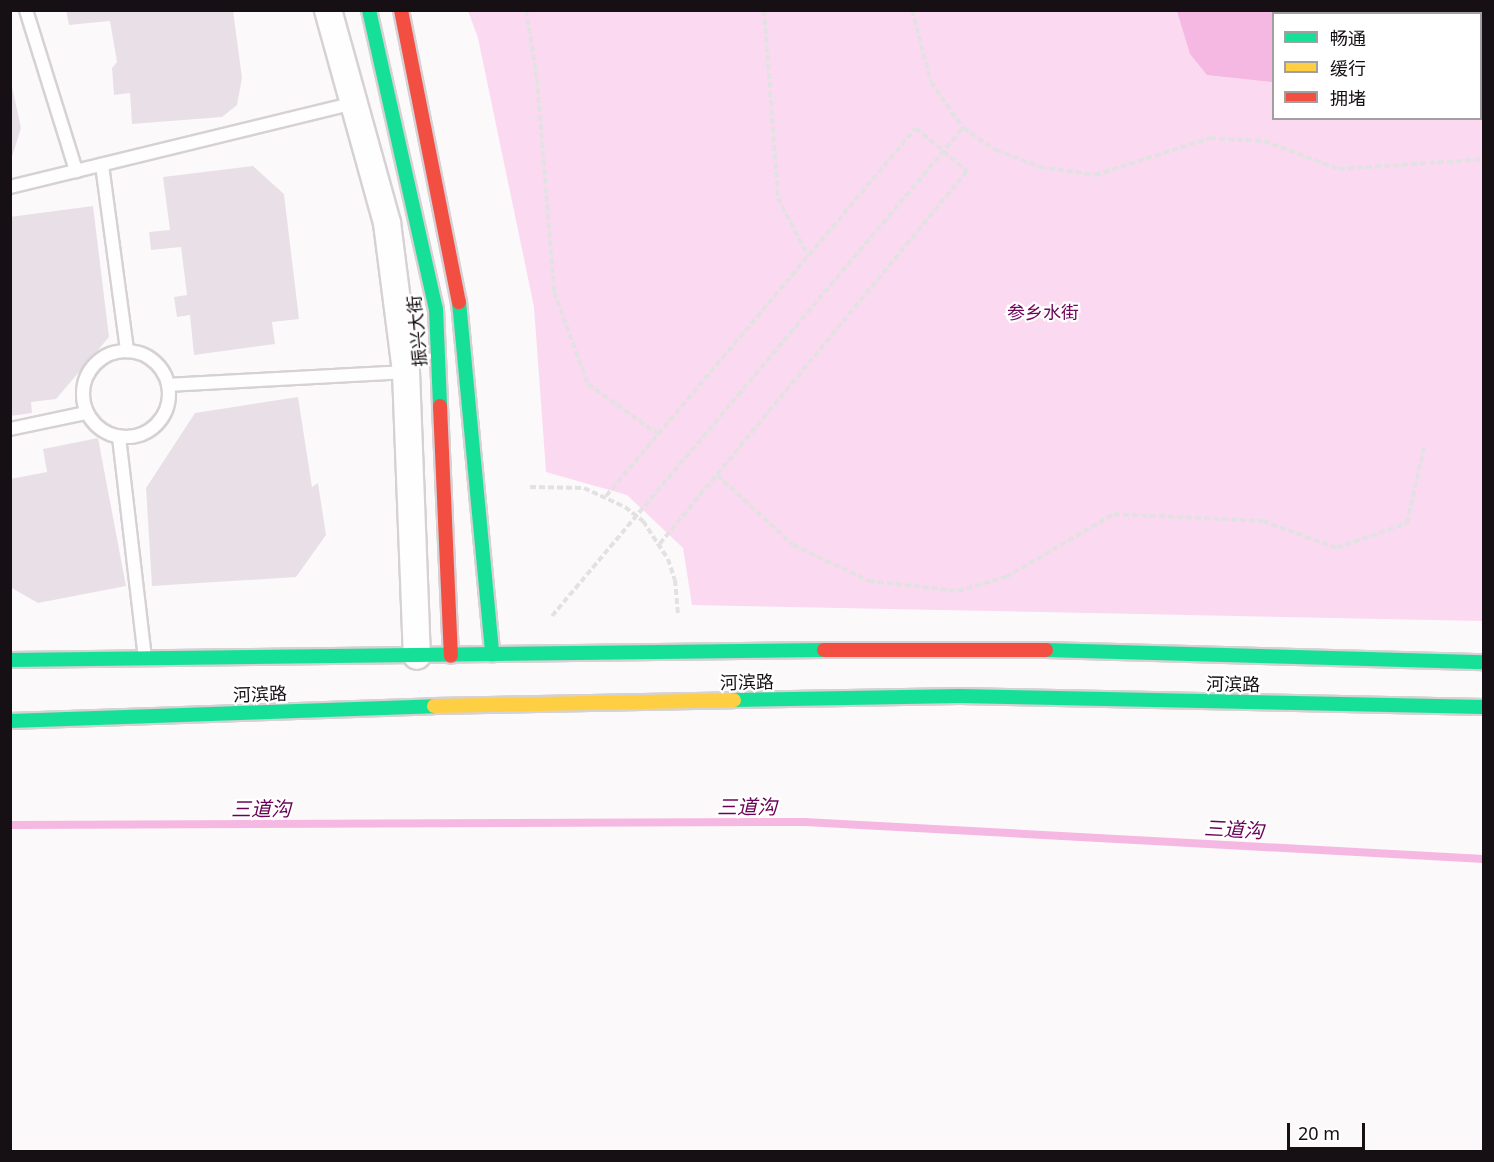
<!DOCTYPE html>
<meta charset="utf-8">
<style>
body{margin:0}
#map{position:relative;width:1494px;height:1162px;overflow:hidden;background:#fcf9fb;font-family:"Noto Sans","Noto Sans SC",sans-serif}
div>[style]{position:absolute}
.green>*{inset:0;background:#fbdaf1}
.water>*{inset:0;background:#f5b8e2}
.stream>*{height:8px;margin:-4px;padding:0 4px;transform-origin:4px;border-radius:4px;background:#f5b8e2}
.building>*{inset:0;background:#e8e0e6}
.path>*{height:4px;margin-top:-2px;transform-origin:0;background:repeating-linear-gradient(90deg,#e3e2e3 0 6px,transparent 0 9px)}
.roads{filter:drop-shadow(2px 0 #d6d1d4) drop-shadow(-2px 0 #d6d1d4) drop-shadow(0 2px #d6d1d4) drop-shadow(0 -2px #d6d1d4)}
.lane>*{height:12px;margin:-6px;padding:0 6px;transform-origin:6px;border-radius:6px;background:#fffefe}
.lane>.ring{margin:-6px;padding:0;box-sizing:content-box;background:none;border:12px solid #fffefe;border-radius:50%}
.street>*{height:26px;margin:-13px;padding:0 13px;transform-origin:13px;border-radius:13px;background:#fffefe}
.fast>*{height:14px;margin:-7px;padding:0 7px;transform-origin:7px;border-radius:7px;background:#16e098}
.slow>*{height:14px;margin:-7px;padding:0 7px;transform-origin:7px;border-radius:7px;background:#ffcf43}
.jam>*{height:14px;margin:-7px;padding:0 7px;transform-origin:7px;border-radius:7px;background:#f24e42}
span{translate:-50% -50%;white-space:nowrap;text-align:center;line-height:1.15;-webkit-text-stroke:4.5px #fff;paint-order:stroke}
.park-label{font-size:18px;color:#6f075b}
.street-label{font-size:18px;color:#160f14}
.water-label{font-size:20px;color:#6a0057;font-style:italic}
.frame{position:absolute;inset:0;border:12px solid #160f14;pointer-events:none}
.legend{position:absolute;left:1272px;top:12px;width:210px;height:108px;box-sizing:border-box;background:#fff;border:2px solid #a29fa1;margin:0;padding:8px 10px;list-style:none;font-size:18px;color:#160f14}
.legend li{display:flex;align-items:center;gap:12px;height:30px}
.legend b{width:30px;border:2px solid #a29fa1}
.scale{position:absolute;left:1287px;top:1123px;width:78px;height:27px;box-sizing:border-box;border:3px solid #160f14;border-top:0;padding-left:8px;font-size:18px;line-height:21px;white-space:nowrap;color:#160f14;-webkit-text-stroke:4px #fff;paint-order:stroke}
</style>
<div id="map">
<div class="green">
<i style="clip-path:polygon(evenodd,468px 11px,1483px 11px,1483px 621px,692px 605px,683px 548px,627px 495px,546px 472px,534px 307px,478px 38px,468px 11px,1274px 14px,1480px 14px,1480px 118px,1274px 118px,1274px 14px)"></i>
</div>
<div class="water">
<i style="clip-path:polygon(1411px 10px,1414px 13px,1274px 14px,1273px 82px,1207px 75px,1190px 54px,1177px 11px)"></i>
</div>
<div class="stream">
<i style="left:10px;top:825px;width:795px;rotate:-0.22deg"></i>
<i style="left:805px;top:822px;width:680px;rotate:3.12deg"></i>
</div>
<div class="building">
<i style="clip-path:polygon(66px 10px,233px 10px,242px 78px,237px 105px,222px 117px,132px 124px,130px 93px,114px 95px,112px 68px,117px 62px,110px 21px,69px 25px)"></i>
<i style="clip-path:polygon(10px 78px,21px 128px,11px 160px,10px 160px)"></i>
<i style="clip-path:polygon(253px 166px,284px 194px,299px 319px,272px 322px,275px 344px,194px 355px,190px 315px,177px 317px,174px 297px,187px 295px,181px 247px,151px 250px,149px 232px,170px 230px,163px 177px)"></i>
<i style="clip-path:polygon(93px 206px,109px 337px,56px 399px,31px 402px,32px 413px,10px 416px,10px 217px)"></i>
<i style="clip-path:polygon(298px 397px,312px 487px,318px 483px,326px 535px,296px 577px,152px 586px,146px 488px,195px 413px)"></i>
<i style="clip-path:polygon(98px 438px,126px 586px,38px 603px,10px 587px,10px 479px,47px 472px,43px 449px)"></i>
</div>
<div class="path">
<i style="left:526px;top:10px;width:70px;rotate:80.9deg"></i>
<i style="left:537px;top:79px;width:214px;rotate:85.4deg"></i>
<i style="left:554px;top:292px;width:98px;rotate:69.7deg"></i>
<i style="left:588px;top:384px;width:86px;rotate:35.5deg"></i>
<i style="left:764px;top:10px;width:189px;rotate:85.7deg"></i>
<i style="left:778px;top:198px;width:65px;rotate:62.7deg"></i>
<i style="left:912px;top:10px;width:74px;rotate:75.2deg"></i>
<i style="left:931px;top:82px;width:56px;rotate:55.2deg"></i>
<i style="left:963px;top:128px;width:40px;rotate:34deg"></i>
<i style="left:996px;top:150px;width:47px;rotate:21.1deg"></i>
<i style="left:1040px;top:167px;width:56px;rotate:8.3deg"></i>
<i style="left:1095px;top:175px;width:121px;rotate:-17.8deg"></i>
<i style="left:1210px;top:138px;width:54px;rotate:3.2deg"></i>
<i style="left:1264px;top:141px;width:80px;rotate:20.5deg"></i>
<i style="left:1339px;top:169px;width:145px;rotate:-3.9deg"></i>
<i style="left:717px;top:475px;width:103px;rotate:42.6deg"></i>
<i style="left:793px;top:545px;width:84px;rotate:25.3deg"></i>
<i style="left:869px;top:581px;width:90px;rotate:6.4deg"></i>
<i style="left:958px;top:591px;width:50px;rotate:-16.3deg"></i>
<i style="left:1006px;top:577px;width:125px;rotate:-30.3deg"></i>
<i style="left:1114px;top:514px;width:149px;rotate:2.7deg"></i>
<i style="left:1263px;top:521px;width:79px;rotate:20deg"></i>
<i style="left:1337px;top:548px;width:74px;rotate:-19.7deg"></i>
<i style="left:1407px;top:523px;width:78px;rotate:-77.4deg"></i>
<i style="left:530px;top:487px;width:54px;rotate:1.1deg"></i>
<i style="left:584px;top:488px;width:45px;rotate:24.9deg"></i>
<i style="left:625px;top:507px;width:23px;rotate:38deg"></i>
<i style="left:643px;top:521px;width:45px;rotate:56.7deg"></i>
<i style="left:668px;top:559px;width:22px;rotate:72deg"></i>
<i style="left:675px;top:580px;width:33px;rotate:85deg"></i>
<i style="left:606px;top:496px;width:481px;rotate:-49.9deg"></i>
<i style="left:916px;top:128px;width:67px;rotate:40.1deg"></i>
<i style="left:967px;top:171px;width:483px;rotate:129.5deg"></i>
<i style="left:552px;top:616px;width:638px;rotate:-49.9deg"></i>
</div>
<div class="roads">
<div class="lane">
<i style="left:26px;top:10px;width:169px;rotate:72.7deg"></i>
<i style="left:102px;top:165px;width:188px;rotate:82.3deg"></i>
<i style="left:10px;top:187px;width:355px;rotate:-13.7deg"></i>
<i class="ring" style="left:83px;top:351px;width:74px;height:74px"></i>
<i style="left:168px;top:385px;width:238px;rotate:-3.1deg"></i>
<i style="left:10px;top:429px;width:78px;rotate:-11.9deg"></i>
<i style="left:119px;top:437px;width:222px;rotate:83.3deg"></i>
</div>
<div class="street">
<i style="left:328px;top:10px;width:221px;rotate:74.5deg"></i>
<i style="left:387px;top:223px;width:150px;rotate:82.7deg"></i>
<i style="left:406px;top:372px;width:284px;rotate:87.8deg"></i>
</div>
<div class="fast">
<i style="left:369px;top:10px;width:306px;rotate:77.4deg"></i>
<i style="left:436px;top:309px;width:97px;rotate:87.6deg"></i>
<i style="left:459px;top:302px;width:354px;rotate:84.6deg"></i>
<i style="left:1046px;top:650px;width:438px;rotate:1.6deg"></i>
<i style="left:10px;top:660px;width:814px;rotate:-0.7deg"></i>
<i style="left:734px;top:700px;width:226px;rotate:-1deg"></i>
<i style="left:960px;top:696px;width:524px;rotate:1.2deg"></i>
<i style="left:10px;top:721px;width:424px;rotate:-2deg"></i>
</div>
<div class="slow">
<i style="left:434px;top:706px;width:300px;rotate:-1.1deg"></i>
</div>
<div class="jam">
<i style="left:401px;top:10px;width:298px;rotate:78.8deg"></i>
<i style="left:440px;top:406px;width:250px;rotate:87.5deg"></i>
<i style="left:824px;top:650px;width:222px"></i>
</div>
</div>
<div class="park-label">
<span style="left:1043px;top:312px">参乡水街</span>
</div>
<div class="street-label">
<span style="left:417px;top:331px;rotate:-95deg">振兴大街</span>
<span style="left:747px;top:682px;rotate:-1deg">河滨路</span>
<span style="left:1233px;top:684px;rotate:1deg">河滨路</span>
<span style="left:260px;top:694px;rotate:-2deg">河滨路</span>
</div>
<div class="water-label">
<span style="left:747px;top:806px">三道沟</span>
<span style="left:261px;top:808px">三道沟</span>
<span style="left:1234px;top:829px;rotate:3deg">三道沟</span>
</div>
<div class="frame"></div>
<ul class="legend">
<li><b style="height:8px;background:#16e098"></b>畅通</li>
<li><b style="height:8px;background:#ffcf43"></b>缓行</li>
<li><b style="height:8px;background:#f24e42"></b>拥堵</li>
</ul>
<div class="scale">20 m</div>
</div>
